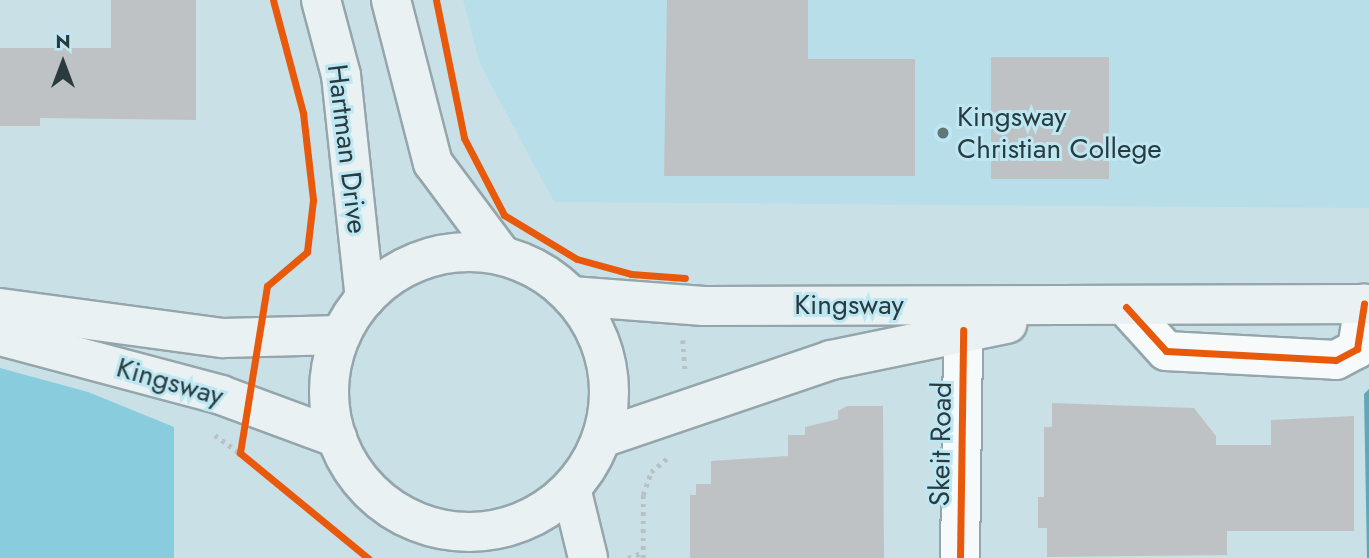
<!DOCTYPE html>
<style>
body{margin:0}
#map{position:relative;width:1369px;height:558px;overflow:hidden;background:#c9e0e6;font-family:Jost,sans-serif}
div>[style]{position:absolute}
.built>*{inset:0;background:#b8dee9}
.green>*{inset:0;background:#8cd}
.water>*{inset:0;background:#61a7b8}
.building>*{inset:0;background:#bfc2c5}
.path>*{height:4.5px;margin-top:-2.25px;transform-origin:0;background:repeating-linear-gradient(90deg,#b9c1c4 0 3.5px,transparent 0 8.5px)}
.roads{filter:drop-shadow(2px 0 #94a6ab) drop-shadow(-2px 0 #94a6ab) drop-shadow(0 2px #94a6ab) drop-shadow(0 -2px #94a6ab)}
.minor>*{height:38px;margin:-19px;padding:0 19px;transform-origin:19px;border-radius:19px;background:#f7fafb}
.secondary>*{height:38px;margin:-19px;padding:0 19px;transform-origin:19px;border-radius:19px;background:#eaf1f3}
.secondary>.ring{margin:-19px;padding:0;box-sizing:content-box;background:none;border:38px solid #eaf1f3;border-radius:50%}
.cycleway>*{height:7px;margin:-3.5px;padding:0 3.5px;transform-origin:3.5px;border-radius:3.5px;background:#e8590c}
.dots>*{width:19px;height:19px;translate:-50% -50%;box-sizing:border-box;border:4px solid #bde7f2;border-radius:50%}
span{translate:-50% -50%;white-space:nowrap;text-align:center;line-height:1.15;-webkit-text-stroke:6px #bde7f2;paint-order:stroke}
.poi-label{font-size:28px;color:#2a3b3f}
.left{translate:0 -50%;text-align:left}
.street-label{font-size:28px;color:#2a3b3f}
.north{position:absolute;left:28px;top:28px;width:70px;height:70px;-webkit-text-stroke:5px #bde7f2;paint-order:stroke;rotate:0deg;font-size:19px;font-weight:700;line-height:28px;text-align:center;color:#2a3b3f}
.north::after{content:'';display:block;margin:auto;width:24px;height:32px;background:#2a3b3f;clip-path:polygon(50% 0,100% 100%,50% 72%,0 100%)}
</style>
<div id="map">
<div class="built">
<i style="clip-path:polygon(463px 0,1369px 0,1369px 208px,554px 202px,480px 64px)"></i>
</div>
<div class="green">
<i style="clip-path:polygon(0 368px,88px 392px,174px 427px,174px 558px,0 558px)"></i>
</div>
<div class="water">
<i style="clip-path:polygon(1369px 389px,1369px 558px,1367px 558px,1364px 394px)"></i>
</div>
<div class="building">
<i style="clip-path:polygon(111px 0,196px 0,196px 120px,40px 118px,40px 126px,0 126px,0 48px,111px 48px)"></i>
<i style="clip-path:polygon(667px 0,808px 0,808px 59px,915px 59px,915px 176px,664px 176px)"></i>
<i style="clip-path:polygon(991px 57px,1109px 57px,1109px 179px,991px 179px)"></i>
<i style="clip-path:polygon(1052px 403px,1194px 408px,1216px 436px,1216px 445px,1271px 445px,1271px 420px,1354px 416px,1354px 531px,1227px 531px,1227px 555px,1047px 557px,1047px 528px,1038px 528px,1038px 497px,1044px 497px,1044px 427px,1052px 427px)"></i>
<i style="clip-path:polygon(847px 406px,883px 406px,884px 558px,690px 558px,690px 495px,696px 495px,696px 484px,711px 484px,711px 461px,788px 456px,788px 435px,805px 435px,805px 427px,838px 419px,838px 411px)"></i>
</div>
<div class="path">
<i style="left:683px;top:340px;width:30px;rotate:86deg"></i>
<i style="left:215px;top:435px;width:31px;rotate:36deg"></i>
<i style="left:628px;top:558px;width:15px;rotate:-20deg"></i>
<i style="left:643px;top:558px;width:63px;rotate:-90deg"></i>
<i style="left:643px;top:495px;width:24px;rotate:-71deg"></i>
<i style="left:651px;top:472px;width:23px;rotate:-40deg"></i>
</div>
<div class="roads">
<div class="minor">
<i style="left:1126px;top:307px;width:59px;rotate:47.7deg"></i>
<i style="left:1166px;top:351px;width:170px;rotate:3deg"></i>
<i style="left:1336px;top:360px;width:24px;rotate:-28deg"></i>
<i style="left:1357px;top:349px;width:46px;rotate:-81.2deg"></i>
<i style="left:960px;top:558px;width:228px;rotate:-89.2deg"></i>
</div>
<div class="secondary">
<i style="left:321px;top:0;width:78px;rotate:75.1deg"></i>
<i style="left:341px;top:75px;width:225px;rotate:83.9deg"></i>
<i style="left:391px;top:0;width:168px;rotate:75.6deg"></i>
<i style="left:433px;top:163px;width:112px;rotate:53.3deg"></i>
<i class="ring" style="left:329px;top:252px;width:242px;height:242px"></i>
<i style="left:571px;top:296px;width:133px;rotate:4.3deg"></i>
<i style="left:704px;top:306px;width:665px;rotate:-0.17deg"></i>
<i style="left:0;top:308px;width:225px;rotate:7.7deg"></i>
<i style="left:223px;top:338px;width:118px;rotate:-1.5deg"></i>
<i style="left:0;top:336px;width:229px;rotate:14.9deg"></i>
<i style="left:221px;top:395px;width:124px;rotate:20.3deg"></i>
<i style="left:602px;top:438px;width:242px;rotate:-18.8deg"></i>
<i style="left:831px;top:360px;width:180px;rotate:-11.6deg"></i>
<i style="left:571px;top:488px;width:72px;rotate:76.3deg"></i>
</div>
</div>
<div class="cycleway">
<i style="left:273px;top:0;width:117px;rotate:75.1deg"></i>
<i style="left:303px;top:113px;width:88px;rotate:83.4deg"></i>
<i style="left:313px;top:200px;width:52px;rotate:96.6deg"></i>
<i style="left:307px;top:252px;width:52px;rotate:139.6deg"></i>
<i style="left:267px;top:286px;width:169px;rotate:99.2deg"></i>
<i style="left:240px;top:453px;width:166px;rotate:39.4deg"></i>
<i style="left:436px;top:0;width:141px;rotate:78.5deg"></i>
<i style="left:464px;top:138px;width:87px;rotate:62.5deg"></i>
<i style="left:504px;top:215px;width:85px;rotate:31.1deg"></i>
<i style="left:577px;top:259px;width:56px;rotate:15.5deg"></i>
<i style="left:631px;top:274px;width:54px;rotate:4.2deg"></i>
<i style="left:1126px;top:307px;width:59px;rotate:47.7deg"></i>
<i style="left:1166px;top:351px;width:170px;rotate:3deg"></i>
<i style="left:1336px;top:360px;width:24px;rotate:-28deg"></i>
<i style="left:1357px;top:349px;width:46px;rotate:-81.2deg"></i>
<i style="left:960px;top:558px;width:228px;rotate:-89.2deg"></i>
</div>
<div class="dots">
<i style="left:943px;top:133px;background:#627579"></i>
</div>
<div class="poi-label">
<span class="left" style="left:957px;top:133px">Kingsway<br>Christian College</span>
</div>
<div class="street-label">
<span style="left:347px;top:149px;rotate:83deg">Hartman Drive</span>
<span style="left:849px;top:305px">Kingsway</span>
<span style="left:170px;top:382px;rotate:16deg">Kingsway</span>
<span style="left:941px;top:444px;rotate:-89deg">Skeit Road</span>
</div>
<div class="north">N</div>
</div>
